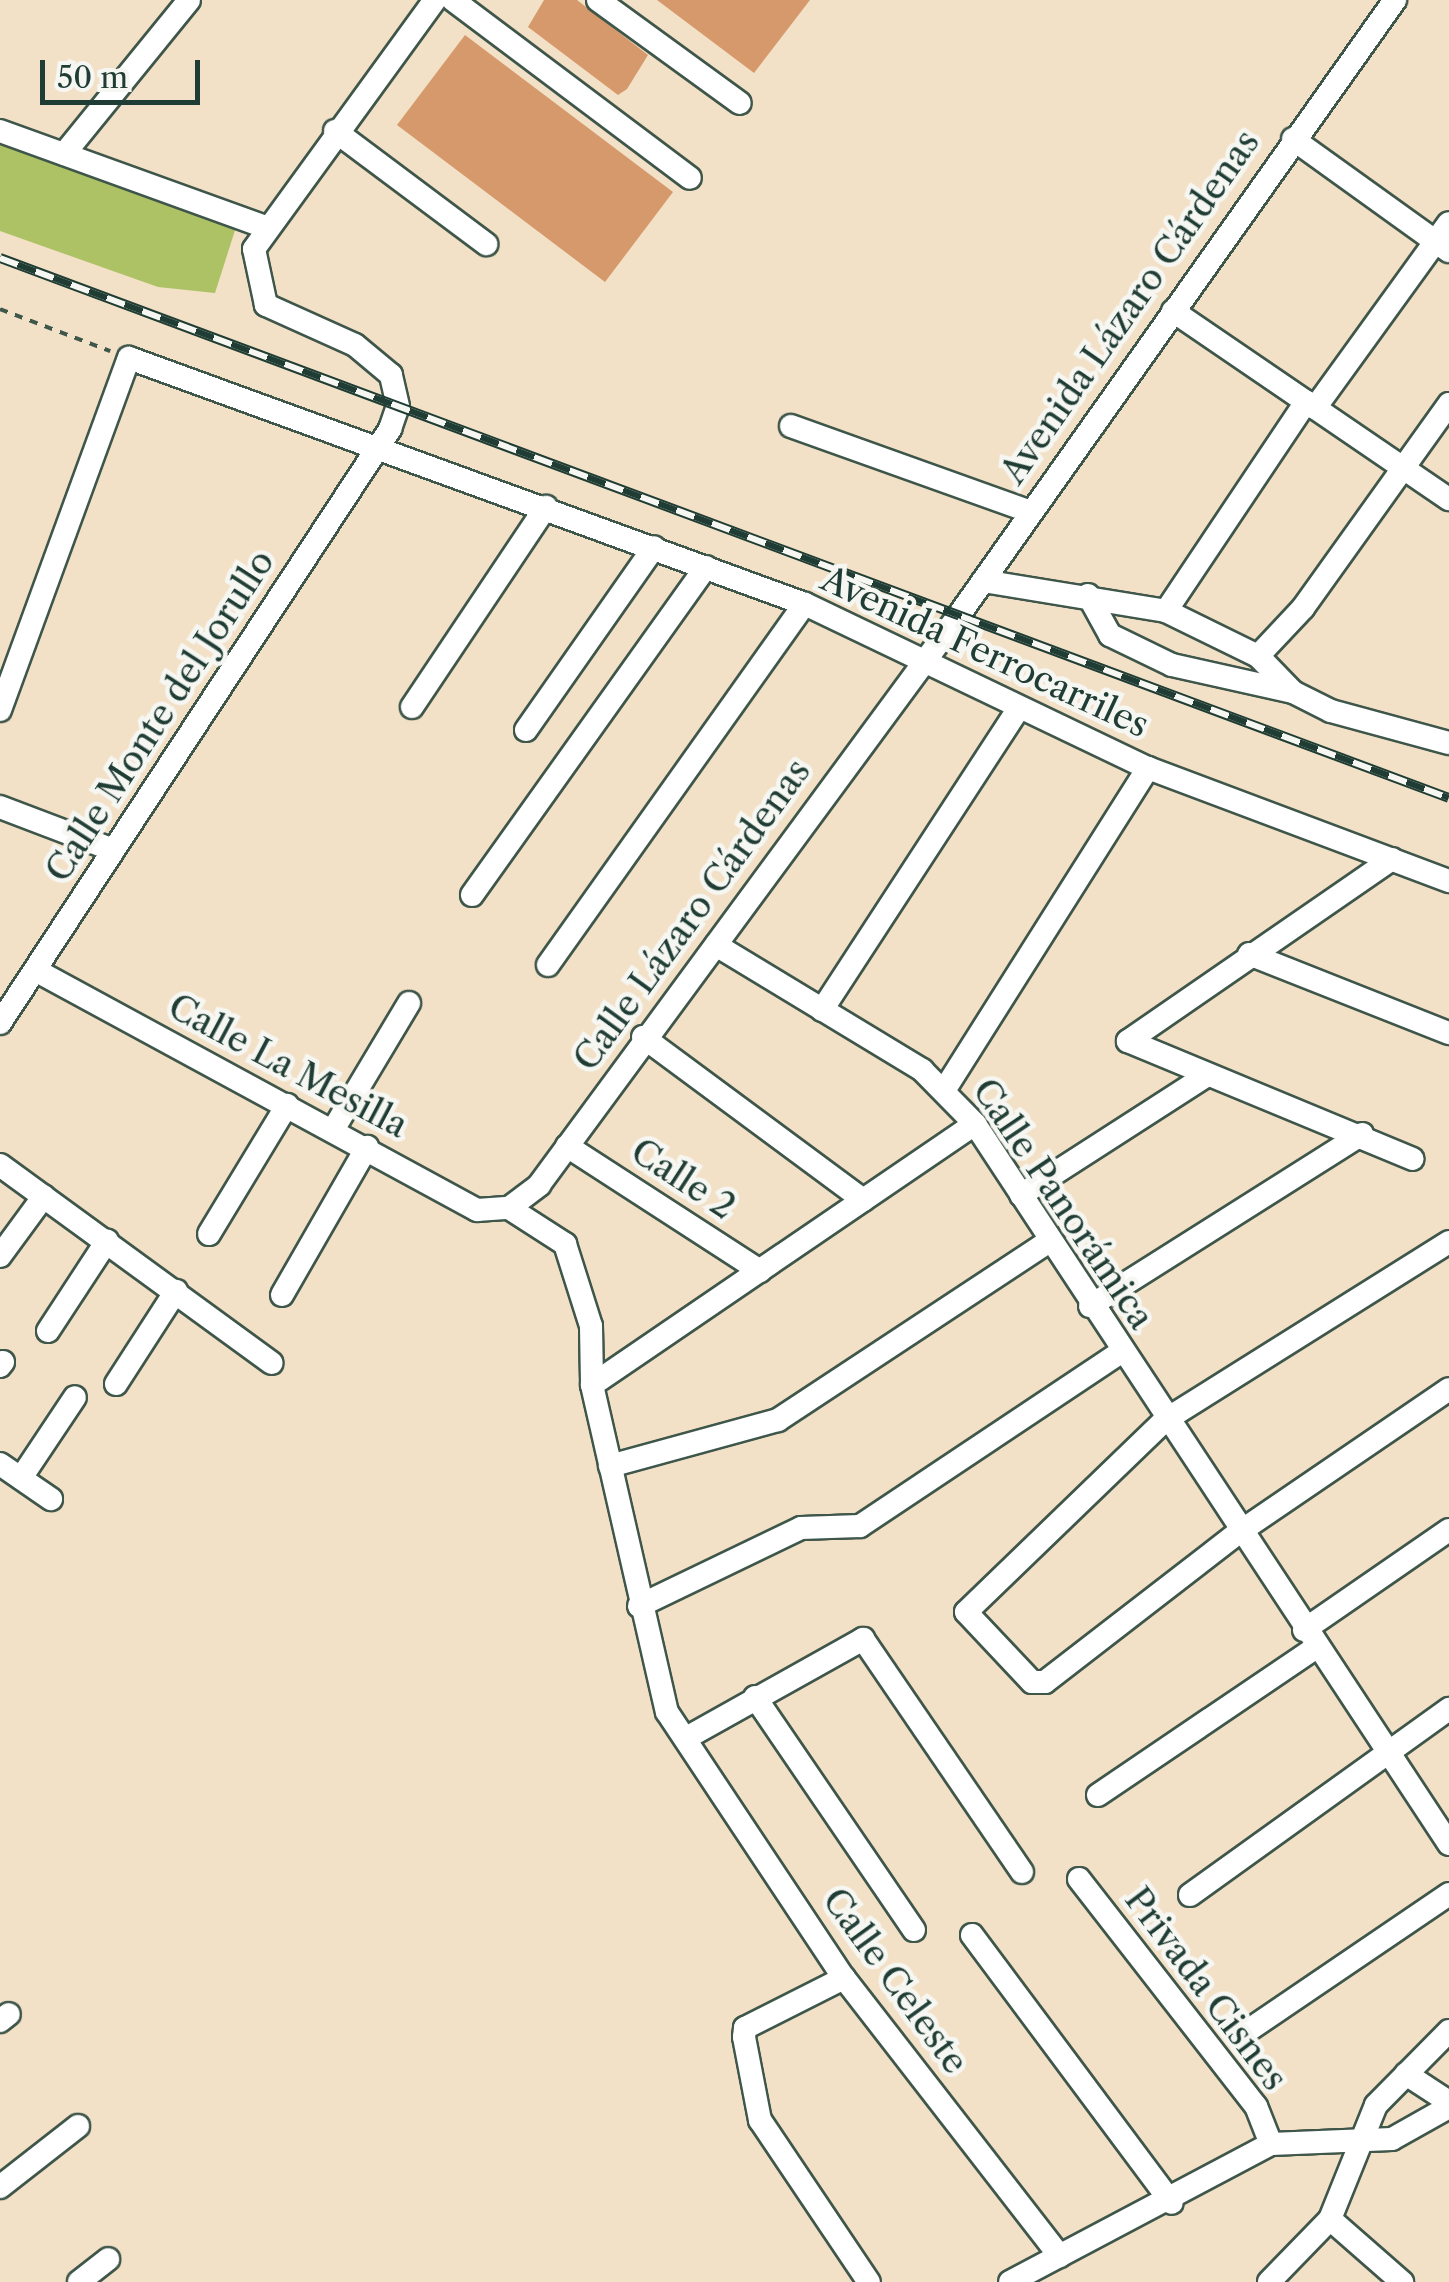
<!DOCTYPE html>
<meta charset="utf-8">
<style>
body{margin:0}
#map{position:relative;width:1449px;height:2282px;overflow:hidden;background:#f3e1c7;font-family:"Libre Caslon Text",serif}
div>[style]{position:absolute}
.green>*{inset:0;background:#adc165}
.building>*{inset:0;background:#d5996b}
.path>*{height:4px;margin-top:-2px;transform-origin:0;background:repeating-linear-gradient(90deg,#3f564a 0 8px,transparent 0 16px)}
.roads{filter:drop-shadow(2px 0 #3f564a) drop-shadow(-2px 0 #3f564a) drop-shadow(0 2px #3f564a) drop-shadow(0 -2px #3f564a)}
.minor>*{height:22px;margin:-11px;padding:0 11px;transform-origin:11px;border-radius:11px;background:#fff}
.rail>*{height:10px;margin-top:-5px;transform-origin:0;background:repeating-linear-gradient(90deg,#f6f6f2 0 19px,#1f3d34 0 38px);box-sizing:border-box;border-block:2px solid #1f3d34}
span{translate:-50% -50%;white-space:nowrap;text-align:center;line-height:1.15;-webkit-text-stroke:9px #f6f6f2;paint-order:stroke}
.street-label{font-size:35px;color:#1f3d34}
.scale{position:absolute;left:40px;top:60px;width:160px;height:45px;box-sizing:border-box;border:5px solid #1f3d34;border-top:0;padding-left:12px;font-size:30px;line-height:35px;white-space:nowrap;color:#1f3d34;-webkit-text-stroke:8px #f6f6f2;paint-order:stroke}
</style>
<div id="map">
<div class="green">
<i style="clip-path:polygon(0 137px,237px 224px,215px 293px,158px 287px,0 231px)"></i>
</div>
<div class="building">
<i style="clip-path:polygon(544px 0,577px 0,648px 55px,627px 89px,618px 95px,528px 27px)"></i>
<i style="clip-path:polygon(657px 0,810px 0,754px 73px)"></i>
<i style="clip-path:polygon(465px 35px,673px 192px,605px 282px,397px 125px)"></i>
</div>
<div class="path">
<i style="left:0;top:309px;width:118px;rotate:20.9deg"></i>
</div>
<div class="roads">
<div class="minor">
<i style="left:453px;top:0;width:296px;rotate:36.9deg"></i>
<i style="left:598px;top:0;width:175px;rotate:36deg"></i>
<i style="left:0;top:131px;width:279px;rotate:19.9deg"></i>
<i style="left:335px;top:131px;width:189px;rotate:36.8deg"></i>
<i style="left:1293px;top:139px;width:192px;rotate:35.7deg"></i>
<i style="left:64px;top:154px;width:198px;rotate:-50.9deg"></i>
<i style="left:1173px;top:311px;width:334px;rotate:34.3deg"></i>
<i style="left:1315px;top:408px;width:228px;rotate:-54.1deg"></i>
<i style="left:791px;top:426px;width:253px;rotate:19.7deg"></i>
<i style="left:983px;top:581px;width:185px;rotate:9.3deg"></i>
<i style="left:1166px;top:611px;width:102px;rotate:26.1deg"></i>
<i style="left:1258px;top:656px;width:50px;rotate:45.8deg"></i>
<i style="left:1293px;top:692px;width:42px;rotate:26.6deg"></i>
<i style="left:1331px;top:711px;width:122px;rotate:15.2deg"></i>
<i style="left:1088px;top:595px;width:46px;rotate:61.2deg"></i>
<i style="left:1110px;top:635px;width:69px;rotate:25.8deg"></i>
<i style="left:1172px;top:665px;width:124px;rotate:12.6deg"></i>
<i style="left:1166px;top:611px;width:252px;rotate:-56.2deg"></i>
<i style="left:1258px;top:656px;width:66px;rotate:-46.8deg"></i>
<i style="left:1303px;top:608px;width:251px;rotate:-54.4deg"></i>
<i style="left:412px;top:707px;width:241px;rotate:-56.2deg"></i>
<i style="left:0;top:710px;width:375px;rotate:-69.9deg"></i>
<i style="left:129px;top:358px;width:719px;rotate:20deg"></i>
<i style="left:805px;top:604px;width:380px;rotate:25.6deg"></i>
<i style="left:1148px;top:768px;width:322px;rotate:20.6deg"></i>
<i style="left:526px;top:730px;width:223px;rotate:-55deg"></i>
<i style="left:0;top:807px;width:121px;rotate:20.8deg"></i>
<i style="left:1392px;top:859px;width:321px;rotate:145.4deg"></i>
<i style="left:1128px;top:1041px;width:308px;rotate:22.5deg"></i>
<i style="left:472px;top:895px;width:403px;rotate:-54.5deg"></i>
<i style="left:716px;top:945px;width:241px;rotate:31.2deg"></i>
<i style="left:922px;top:1070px;width:76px;rotate:45.5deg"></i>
<i style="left:975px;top:1124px;width:862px;rotate:56.64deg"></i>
<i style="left:1249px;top:954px;width:215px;rotate:21.6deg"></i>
<i style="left:548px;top:965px;width:443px;rotate:-54.6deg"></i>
<i style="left:37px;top:971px;width:501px;rotate:28.51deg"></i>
<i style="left:477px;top:1210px;width:32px;rotate:-4deg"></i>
<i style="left:509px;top:1208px;width:67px;rotate:32.7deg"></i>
<i style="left:565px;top:1244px;width:86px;rotate:72.4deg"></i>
<i style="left:591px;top:1326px;width:59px;rotate:89deg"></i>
<i style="left:592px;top:1385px;width:335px;rotate:77.1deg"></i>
<i style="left:667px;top:1712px;width:320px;rotate:56.4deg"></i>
<i style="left:844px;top:1978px;width:352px;rotate:52.2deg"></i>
<i style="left:822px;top:1010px;width:357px;rotate:-56.9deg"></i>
<i style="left:0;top:1023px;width:711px;rotate:-56.71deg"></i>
<i style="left:390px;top:429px;width:24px;rotate:-71deg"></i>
<i style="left:398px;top:406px;width:32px;rotate:-103deg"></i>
<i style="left:391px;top:375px;width:47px;rotate:-140.2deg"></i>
<i style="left:355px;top:345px;width:98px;rotate:-155.8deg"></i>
<i style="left:266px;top:305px;width:57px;rotate:-102.1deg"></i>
<i style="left:254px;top:249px;width:308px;rotate:-54deg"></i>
<i style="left:643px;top:1037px;width:274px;rotate:36.5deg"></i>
<i style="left:945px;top:1089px;width:380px;rotate:-57.7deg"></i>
<i style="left:333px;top:1130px;width:148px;rotate:-59.1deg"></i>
<i style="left:567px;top:1146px;width:230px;rotate:32.9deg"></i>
<i style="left:0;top:1165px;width:336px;rotate:36.1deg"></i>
<i style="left:1021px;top:1195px;width:218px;rotate:-32.8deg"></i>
<i style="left:509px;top:1208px;width:38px;rotate:-37deg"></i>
<i style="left:539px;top:1185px;width:708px;rotate:-53.62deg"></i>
<i style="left:959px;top:615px;width:754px;rotate:-54.67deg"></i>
<i style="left:209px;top:1234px;width:151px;rotate:-58.8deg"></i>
<i style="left:1449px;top:1242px;width:337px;rotate:147.9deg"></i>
<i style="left:1164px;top:1421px;width:275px;rotate:136deg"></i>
<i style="left:966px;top:1612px;width:96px;rotate:46.7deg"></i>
<i style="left:1032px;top:1682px;width:13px"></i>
<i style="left:1045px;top:1682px;width:244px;rotate:-37.7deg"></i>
<i style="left:1238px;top:1533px;width:255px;rotate:-34.3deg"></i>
<i style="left:0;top:1256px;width:74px;rotate:-53.7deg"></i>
<i style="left:282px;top:1295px;width:171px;rotate:-60.1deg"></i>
<i style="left:1090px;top:1306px;width:322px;rotate:-32.3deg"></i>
<i style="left:48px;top:1331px;width:108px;rotate:-56.8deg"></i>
<i style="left:0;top:1366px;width:5px;rotate:-53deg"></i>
<i style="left:116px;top:1384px;width:111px;rotate:-57.2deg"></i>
<i style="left:592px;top:1385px;width:463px;rotate:-34.3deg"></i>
<i style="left:0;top:1464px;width:62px;rotate:34.5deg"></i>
<i style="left:610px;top:1466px;width:174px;rotate:-15.3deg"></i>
<i style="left:778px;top:1420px;width:325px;rotate:-33.4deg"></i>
<i style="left:21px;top:1478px;width:97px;rotate:-56.3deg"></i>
<i style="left:639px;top:1606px;width:180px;rotate:-25.7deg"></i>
<i style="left:801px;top:1528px;width:59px;rotate:-1.9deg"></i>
<i style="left:860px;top:1526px;width:311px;rotate:-33.7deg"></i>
<i style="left:1304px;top:1630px;width:176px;rotate:-34.6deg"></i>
<i style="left:755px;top:1697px;width:282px;rotate:55.7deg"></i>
<i style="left:688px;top:1737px;width:201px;rotate:-29.2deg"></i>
<i style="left:863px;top:1639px;width:282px;rotate:55.7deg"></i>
<i style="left:1098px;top:1795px;width:264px;rotate:-34.1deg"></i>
<i style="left:1079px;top:1879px;width:288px;rotate:52.1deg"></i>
<i style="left:1256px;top:2106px;width:41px;rotate:68.5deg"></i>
<i style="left:1190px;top:1895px;width:319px;rotate:-35.7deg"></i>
<i style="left:972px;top:1935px;width:334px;rotate:53.3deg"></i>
<i style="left:844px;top:1978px;width:111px;rotate:153.2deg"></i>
<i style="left:745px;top:2028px;width:9px;rotate:96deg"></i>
<i style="left:744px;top:2037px;width:85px;rotate:79.1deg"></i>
<i style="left:760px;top:2120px;width:195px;rotate:56.1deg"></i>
<i style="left:0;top:2021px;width:11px;rotate:-38deg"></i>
<i style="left:1243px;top:2034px;width:249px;rotate:-34.2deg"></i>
<i style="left:1406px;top:2074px;width:51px;rotate:33.1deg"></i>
<i style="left:0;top:2187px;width:99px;rotate:-38deg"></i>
<i style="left:1330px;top:2219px;width:96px;rotate:41.2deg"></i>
<i style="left:79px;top:2282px;width:37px;rotate:-38deg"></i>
<i style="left:1010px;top:2282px;width:295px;rotate:-27.9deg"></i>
<i style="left:1271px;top:2144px;width:121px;rotate:-2.4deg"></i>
<i style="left:1392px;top:2139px;width:65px;rotate:-29.3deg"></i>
<i style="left:1269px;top:2282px;width:88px;rotate:-45.9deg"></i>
<i style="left:1330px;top:2219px;width:123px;rotate:-68deg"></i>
<i style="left:1376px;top:2105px;width:104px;rotate:-45.4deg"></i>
</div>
</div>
<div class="rail">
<i style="left:0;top:258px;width:1546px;rotate:20.44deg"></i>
</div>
<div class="street-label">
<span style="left:1130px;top:307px;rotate:-55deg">Avenida Lázaro Cárdenas</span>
<span style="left:985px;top:652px;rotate:25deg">Avenida Ferrocarriles</span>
<span style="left:160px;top:716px;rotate:-57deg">Calle Monte del Jorullo</span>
<span style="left:692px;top:915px;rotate:-54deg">Calle Lázaro Cárdenas</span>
<span style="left:288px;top:1066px;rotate:28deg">Calle La Mesilla</span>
<span style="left:683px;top:1179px;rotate:33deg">Calle 2</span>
<span style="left:1063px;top:1204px;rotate:56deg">Calle Panorámica</span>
<span style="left:895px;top:1981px;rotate:54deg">Calle Celeste</span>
<span style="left:1206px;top:1989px;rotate:53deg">Privada Cisnes</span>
</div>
<div class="scale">50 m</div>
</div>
